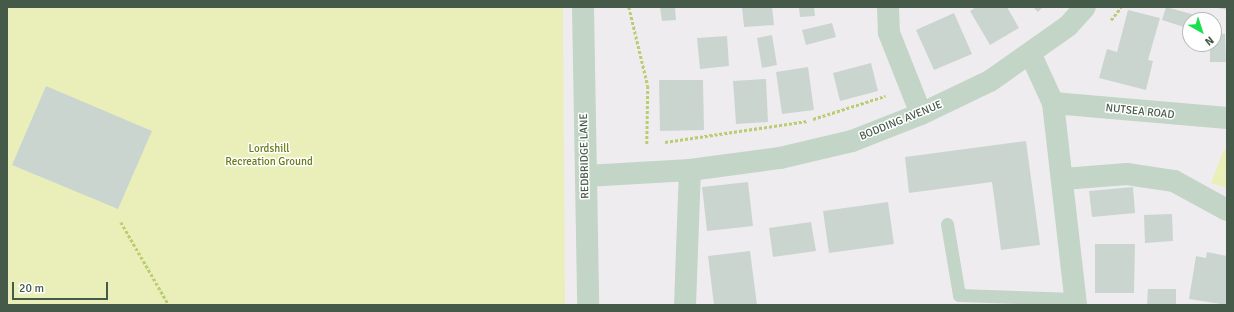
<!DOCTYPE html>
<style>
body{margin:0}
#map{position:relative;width:1234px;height:312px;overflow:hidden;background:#efecf0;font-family:Signika,sans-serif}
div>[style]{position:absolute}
.green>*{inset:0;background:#eaefb9}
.building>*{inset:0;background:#cbd5cf}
.path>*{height:2.5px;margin-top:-1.25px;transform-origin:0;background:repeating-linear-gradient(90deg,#b9cd71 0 3px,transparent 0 5px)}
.service>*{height:13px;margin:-6.5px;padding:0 6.5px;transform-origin:6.5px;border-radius:6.5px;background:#c3d5c6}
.minor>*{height:22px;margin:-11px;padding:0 11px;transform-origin:11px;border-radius:11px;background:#c3d5c6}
span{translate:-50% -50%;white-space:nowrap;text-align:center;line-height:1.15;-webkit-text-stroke:3px #fff;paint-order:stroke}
.street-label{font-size:11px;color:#455a49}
.park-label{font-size:11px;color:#677c15}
.frame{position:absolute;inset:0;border:8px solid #455a49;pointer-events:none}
.north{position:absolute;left:1182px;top:12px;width:40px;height:40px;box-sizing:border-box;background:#fff;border:1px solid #b5bdb6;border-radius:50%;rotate:141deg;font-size:11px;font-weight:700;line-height:16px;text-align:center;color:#455a49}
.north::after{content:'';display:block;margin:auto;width:14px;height:18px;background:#16e04d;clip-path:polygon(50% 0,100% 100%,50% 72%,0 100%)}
.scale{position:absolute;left:12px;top:282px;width:96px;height:18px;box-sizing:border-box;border:2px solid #455a49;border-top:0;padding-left:5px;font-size:12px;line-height:14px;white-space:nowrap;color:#455a49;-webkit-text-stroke:3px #fff;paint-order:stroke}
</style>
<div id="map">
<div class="green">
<i style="clip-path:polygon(7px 7px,563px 7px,565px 305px,7px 305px)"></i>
<i style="clip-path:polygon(1224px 149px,1227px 149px,1227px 188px,1211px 183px)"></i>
</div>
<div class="building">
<i style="clip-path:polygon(660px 7px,675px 7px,676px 20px,662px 21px)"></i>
<i style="clip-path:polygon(742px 7px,772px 7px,774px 25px,744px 27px)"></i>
<i style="clip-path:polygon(799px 7px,814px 7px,815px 16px,800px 17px)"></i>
<i style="clip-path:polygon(976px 7px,1007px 7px,1019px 28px,990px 45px,970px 11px)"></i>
<i style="clip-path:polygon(1033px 7px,1043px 7px,1038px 12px)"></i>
<i style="clip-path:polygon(1166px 7px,1195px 15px,1190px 20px,1190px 29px,1162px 20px)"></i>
<i style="clip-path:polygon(1227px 7px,1227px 10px,1218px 8px,1218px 7px)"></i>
<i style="clip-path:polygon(1128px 10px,1160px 18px,1148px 60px,1153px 61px,1146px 90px,1099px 78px,1107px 49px,1117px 52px)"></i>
<i style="clip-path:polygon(954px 13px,972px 54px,934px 70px,916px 30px)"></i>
<i style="clip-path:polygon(832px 23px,836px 37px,806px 45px,802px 30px)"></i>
<i style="clip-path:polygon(1214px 34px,1225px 34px,1226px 62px,1210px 62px,1210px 44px,1214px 44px)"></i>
<i style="clip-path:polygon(772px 35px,777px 65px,762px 68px,757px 38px)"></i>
<i style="clip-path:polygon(727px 36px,729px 66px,700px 69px,697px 38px)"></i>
<i style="clip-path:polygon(871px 63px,878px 91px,840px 101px,833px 73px)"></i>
<i style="clip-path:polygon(808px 67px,814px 110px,782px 114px,776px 72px)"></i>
<i style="clip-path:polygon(766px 79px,768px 122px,736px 124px,733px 81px)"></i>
<i style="clip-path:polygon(659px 80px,703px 80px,704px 130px,660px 131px)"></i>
<i style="clip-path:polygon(46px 86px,152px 131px,118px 209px,12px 165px)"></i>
<i style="clip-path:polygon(1026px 141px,1040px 245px,1001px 250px,992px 182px,909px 193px,905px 157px)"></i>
<i style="clip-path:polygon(748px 182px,753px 226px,707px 231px,702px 187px)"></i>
<i style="clip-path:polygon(1133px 187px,1135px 213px,1092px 217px,1089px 191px)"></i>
<i style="clip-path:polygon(888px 202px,894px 244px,829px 253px,823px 211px)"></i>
<i style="clip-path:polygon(1172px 214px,1173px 241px,1145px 243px,1144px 215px)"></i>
<i style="clip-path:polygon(811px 222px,816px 251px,773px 257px,769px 228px)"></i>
<i style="clip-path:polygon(1095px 244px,1135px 244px,1134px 293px,1095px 293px)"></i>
<i style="clip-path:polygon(750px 251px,757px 305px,714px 305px,708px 256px)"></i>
<i style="clip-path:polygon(1207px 252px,1227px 256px,1227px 305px,1189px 299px,1196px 256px,1206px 258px)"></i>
<i style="clip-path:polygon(1148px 289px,1176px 289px,1176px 305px,1147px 305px)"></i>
</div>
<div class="path">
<i style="left:629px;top:7px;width:81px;rotate:76.5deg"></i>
<i style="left:648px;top:86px;width:58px;rotate:91deg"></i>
<i style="left:1111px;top:20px;width:16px;rotate:-52deg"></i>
<i style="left:813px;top:119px;width:76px;rotate:-17.7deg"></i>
<i style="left:665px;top:142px;width:144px;rotate:-8.4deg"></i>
<i style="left:121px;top:222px;width:96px;rotate:60deg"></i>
</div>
<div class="service">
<i style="left:947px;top:224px;width:72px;rotate:80.4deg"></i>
<i style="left:959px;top:295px;width:117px;rotate:2deg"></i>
</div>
<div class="minor">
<i style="left:583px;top:7px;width:298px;rotate:89deg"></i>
<i style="left:888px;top:7px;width:26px;rotate:88deg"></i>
<i style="left:889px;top:33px;width:87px;rotate:68.4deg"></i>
<i style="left:1031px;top:55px;width:53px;rotate:65.4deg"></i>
<i style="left:1053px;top:103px;width:203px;rotate:83.5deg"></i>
<i style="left:1053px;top:103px;width:175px;rotate:4.9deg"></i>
<i style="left:586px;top:176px;width:104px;rotate:-3.3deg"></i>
<i style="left:690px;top:170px;width:91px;rotate:-7.6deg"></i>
<i style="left:780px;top:158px;width:74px;rotate:-13.3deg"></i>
<i style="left:852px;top:141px;width:74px;rotate:-21.4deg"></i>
<i style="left:921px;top:114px;width:76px;rotate:-25.6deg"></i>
<i style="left:990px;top:81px;width:95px;rotate:-35.2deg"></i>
<i style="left:1068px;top:26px;width:25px;rotate:-48deg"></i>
<i style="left:1063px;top:179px;width:64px;rotate:-4.5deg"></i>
<i style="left:1127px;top:174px;width:48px;rotate:8.5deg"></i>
<i style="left:1174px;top:181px;width:60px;rotate:28.7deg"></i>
<i style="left:685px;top:305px;width:135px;rotate:-87.9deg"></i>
</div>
<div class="street-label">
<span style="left:1140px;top:112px;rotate:6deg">NUTSEA ROAD</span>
<span style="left:901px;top:121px;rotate:-22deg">BODDING AVENUE</span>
<span style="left:585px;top:156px;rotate:-91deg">REDBRIDGE LANE</span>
</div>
<div class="park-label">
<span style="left:269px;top:156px">Lordshill<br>Recreation Ground</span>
</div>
<div class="frame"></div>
<div class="north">N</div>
<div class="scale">20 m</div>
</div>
